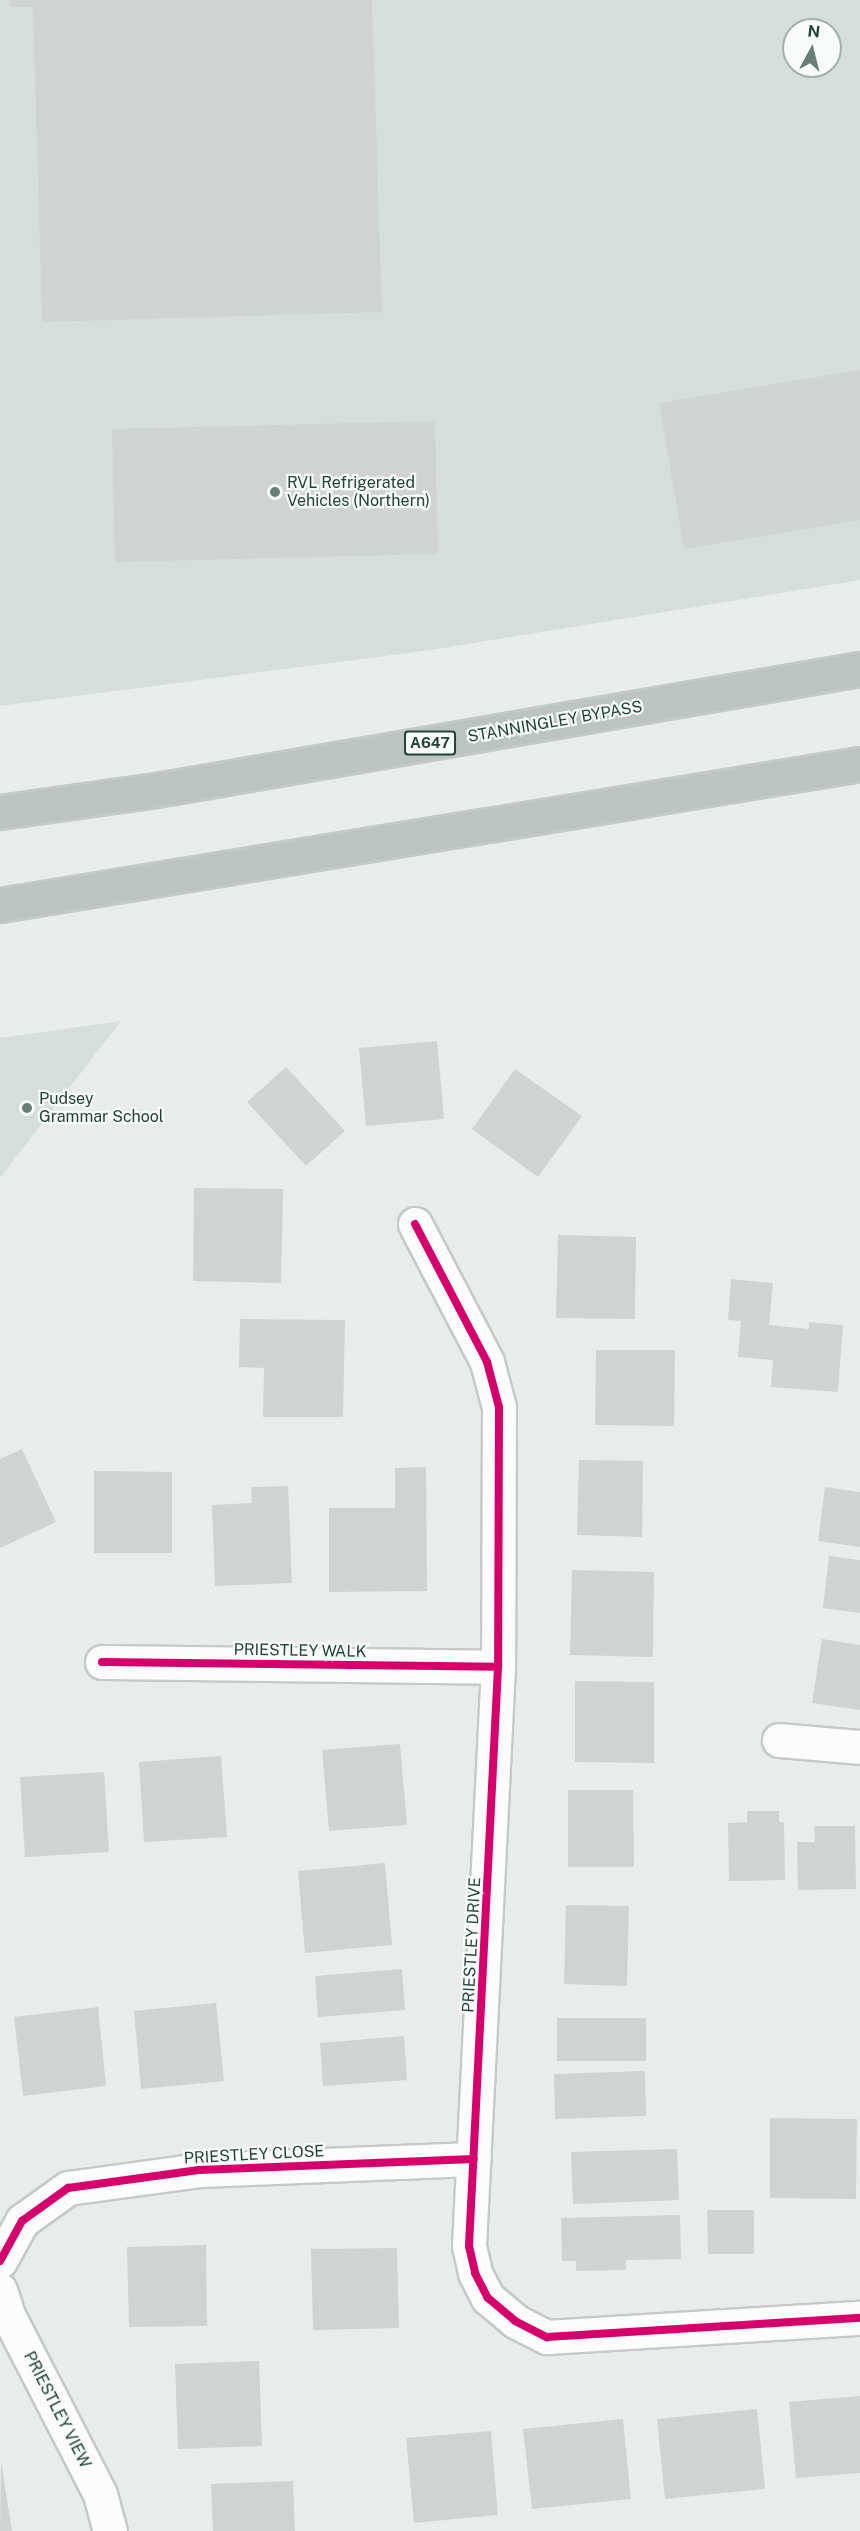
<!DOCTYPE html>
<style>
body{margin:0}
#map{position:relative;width:860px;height:2531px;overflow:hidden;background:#e8edeb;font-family:"Public Sans",sans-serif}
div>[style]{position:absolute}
.built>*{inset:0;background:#d6dedb}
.building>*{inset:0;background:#cfd4d2}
.roads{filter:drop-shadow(2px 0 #c5cac8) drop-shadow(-2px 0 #c5cac8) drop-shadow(0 2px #c5cac8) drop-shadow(0 -2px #c5cac8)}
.minor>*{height:33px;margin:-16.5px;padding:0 16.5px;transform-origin:16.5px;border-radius:16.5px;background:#fcfcfc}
.highway>*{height:33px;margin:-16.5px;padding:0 16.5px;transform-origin:16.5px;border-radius:16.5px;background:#bcc4c2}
.cycleway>*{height:8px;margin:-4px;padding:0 4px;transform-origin:4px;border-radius:4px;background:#d6006c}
.dots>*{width:16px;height:16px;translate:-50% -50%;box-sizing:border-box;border:3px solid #f7fbf9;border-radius:50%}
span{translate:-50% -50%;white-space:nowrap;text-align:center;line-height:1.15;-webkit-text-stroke:4.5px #f7fbf9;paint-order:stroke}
.shield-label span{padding:2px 4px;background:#f7fbf9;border:2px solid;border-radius:4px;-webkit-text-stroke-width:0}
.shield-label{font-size:15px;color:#24423a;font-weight:700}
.poi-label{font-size:16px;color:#24423a}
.left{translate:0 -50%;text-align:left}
.street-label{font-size:16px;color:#24423a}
.north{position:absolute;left:782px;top:18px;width:60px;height:60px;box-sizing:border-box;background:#f7fbf9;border:2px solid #a3b1ad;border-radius:50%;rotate:7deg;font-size:16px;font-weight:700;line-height:24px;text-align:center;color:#24423a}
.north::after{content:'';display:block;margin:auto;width:21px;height:27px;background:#697e78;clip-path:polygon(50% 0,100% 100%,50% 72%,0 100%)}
</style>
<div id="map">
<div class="built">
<i style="clip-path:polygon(evenodd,0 0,860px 0,860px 580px,431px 650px,0 706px,0 0,794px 30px,830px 30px,830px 66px,794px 66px,794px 30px)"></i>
<i style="clip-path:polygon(121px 1021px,0 1178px,0 1038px)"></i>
</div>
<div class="building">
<i style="clip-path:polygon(10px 0,372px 0,382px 312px,42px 322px,33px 7px,11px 7px)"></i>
<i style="clip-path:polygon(860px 370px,860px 520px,684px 549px,659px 403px)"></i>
<i style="clip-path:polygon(435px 421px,438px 554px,115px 562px,112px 429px)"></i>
<i style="clip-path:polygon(437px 1041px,444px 1119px,366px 1126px,359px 1048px)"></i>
<i style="clip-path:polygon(286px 1067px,345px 1131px,306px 1166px,247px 1102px)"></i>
<i style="clip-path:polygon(515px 1069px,582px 1116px,538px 1177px,472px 1129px)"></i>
<i style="clip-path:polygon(194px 1188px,283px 1189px,281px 1283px,193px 1281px)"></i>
<i style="clip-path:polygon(558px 1235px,636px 1237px,635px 1319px,556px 1318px)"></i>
<i style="clip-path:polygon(731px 1279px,773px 1283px,769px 1325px,809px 1329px,809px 1322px,843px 1325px,838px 1392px,771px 1387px,773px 1360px,738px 1357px,741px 1321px,728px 1320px)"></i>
<i style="clip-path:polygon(240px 1319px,345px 1320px,343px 1417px,263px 1417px,264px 1368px,239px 1367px)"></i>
<i style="clip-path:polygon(596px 1350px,675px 1350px,674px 1426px,595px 1425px)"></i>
<i style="clip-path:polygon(22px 1449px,56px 1522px,0 1548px,0 1459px)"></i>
<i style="clip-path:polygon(579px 1460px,643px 1461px,642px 1537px,577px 1535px)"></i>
<i style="clip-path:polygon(426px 1467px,427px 1591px,329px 1592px,329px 1508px,395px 1508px,395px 1468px)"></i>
<i style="clip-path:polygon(94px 1471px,172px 1472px,172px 1553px,94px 1553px)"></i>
<i style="clip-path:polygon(288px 1486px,292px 1583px,215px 1586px,212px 1505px,252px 1503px,251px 1487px)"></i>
<i style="clip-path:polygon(825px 1487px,860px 1492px,860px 1547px,818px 1541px)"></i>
<i style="clip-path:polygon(829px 1556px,860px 1560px,860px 1613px,823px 1608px)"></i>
<i style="clip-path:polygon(572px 1570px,654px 1572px,653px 1657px,570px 1655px)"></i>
<i style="clip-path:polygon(822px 1639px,860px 1645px,860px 1710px,812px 1703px)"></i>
<i style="clip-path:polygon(575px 1681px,654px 1682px,654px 1763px,575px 1762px)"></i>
<i style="clip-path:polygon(400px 1744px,407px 1825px,329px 1831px,322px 1750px)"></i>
<i style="clip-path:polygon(221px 1756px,227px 1837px,144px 1842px,139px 1762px)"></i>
<i style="clip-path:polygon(104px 1772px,109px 1852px,25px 1857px,20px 1777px)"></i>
<i style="clip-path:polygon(568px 1790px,633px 1790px,634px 1867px,568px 1867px)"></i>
<i style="clip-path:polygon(747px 1811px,779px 1811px,779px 1822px,784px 1822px,785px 1880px,729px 1881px,728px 1823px,747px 1822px)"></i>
<i style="clip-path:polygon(814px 1826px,855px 1826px,856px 1889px,798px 1890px,797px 1842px,815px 1842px)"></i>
<i style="clip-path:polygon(385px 1863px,392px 1945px,305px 1953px,298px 1871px)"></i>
<i style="clip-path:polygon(566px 1905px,629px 1906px,627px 1986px,564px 1984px)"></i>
<i style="clip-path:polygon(402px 1969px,405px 2010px,318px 2017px,315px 1976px)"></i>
<i style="clip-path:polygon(216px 2003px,224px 2081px,141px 2089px,134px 2011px)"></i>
<i style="clip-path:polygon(98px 2007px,106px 2086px,23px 2096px,14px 2017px)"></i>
<i style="clip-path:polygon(557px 2018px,646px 2018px,646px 2061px,557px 2061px)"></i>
<i style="clip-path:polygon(404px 2036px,407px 2080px,323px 2086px,320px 2043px)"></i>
<i style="clip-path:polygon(645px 2071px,646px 2116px,555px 2119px,554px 2074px)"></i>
<i style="clip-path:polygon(770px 2118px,857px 2119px,856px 2199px,770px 2198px)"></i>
<i style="clip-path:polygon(677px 2149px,679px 2200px,573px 2204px,571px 2152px)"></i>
<i style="clip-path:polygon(707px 2210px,754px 2210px,754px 2254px,708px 2254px)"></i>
<i style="clip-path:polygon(680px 2215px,681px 2259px,626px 2260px,626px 2270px,576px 2271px,576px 2261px,562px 2261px,561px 2218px)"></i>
<i style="clip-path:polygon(206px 2245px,207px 2326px,129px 2327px,127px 2247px)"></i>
<i style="clip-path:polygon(397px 2248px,399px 2328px,313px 2330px,311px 2249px)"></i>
<i style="clip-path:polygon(259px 2361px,262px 2446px,178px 2449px,175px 2364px)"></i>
<i style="clip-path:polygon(860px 2396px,860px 2473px,796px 2478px,789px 2402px)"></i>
<i style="clip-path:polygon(757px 2409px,765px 2489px,665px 2499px,657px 2419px)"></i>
<i style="clip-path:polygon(623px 2419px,631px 2499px,532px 2509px,523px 2429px)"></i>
<i style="clip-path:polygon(491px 2431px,498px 2515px,414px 2523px,406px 2438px)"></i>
<i style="clip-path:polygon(1px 2460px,6px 2493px,12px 2531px,0 2531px)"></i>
<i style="clip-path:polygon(293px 2481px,295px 2531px,213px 2531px,211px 2484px)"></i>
</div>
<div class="roads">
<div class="minor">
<i style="left:415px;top:1224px;width:156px;rotate:62.4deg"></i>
<i style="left:487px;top:1362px;width:47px;rotate:75.1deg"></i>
<i style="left:499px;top:1407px;width:260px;rotate:90.2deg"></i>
<i style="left:498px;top:1667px;width:580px;rotate:92.87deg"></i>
<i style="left:469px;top:2246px;width:28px;rotate:77deg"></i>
<i style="left:475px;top:2273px;width:28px;rotate:63deg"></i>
<i style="left:488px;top:2298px;width:35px;rotate:40deg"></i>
<i style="left:515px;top:2321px;width:36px;rotate:27deg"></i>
<i style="left:547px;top:2337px;width:314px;rotate:-3.5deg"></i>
<i style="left:102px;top:1662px;width:396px;rotate:0.7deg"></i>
<i style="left:779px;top:1740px;width:81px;rotate:4.9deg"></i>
<i style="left:0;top:2261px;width:46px;rotate:-61.2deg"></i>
<i style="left:22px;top:2221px;width:57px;rotate:-35.7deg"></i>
<i style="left:68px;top:2188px;width:132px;rotate:-7.8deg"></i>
<i style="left:199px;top:2170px;width:275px;rotate:-2.3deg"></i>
<i style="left:0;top:2290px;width:28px;rotate:72deg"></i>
<i style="left:9px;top:2317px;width:199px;rotate:62.8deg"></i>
<i style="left:100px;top:2494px;width:38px;rotate:75deg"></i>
</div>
<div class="highway">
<i style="left:0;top:812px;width:151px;rotate:-8deg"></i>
<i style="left:150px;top:791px;width:720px;rotate:-9.75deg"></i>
<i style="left:0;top:905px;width:871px;rotate:-9.31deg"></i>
</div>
</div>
<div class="cycleway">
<i style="left:415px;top:1224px;width:156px;rotate:62.4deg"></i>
<i style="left:487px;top:1362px;width:47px;rotate:75.1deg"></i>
<i style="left:499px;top:1407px;width:260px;rotate:90.2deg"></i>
<i style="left:498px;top:1667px;width:580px;rotate:92.87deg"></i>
<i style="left:469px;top:2246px;width:28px;rotate:77deg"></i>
<i style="left:475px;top:2273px;width:28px;rotate:63deg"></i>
<i style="left:488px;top:2298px;width:35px;rotate:40deg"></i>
<i style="left:515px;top:2321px;width:36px;rotate:27deg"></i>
<i style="left:547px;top:2337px;width:314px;rotate:-3.5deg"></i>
<i style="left:102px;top:1662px;width:396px;rotate:0.7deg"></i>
<i style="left:0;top:2261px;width:46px;rotate:-61.2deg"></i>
<i style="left:22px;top:2221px;width:57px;rotate:-35.7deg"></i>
<i style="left:68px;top:2188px;width:132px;rotate:-7.8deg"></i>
<i style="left:199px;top:2170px;width:275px;rotate:-2.3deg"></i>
</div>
<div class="dots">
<i style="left:275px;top:492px;background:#697e78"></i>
<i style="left:27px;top:1108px;background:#697e78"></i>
</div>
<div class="shield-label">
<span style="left:430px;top:743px">A647</span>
</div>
<div class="poi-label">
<span class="left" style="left:287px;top:492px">RVL Refrigerated<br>Vehicles (Northern)</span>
<span class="left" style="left:39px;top:1108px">Pudsey<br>Grammar School</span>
</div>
<div class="street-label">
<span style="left:555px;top:722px;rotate:-10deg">STANNINGLEY BYPASS</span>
<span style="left:300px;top:1651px;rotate:1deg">PRIESTLEY WALK</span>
<span style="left:472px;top:1945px;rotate:-87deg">PRIESTLEY DRIVE</span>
<span style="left:254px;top:2155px;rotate:-3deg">PRIESTLEY CLOSE</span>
<span style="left:57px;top:2410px;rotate:63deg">PRIESTLEY VIEW</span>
</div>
<div class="north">N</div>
</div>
